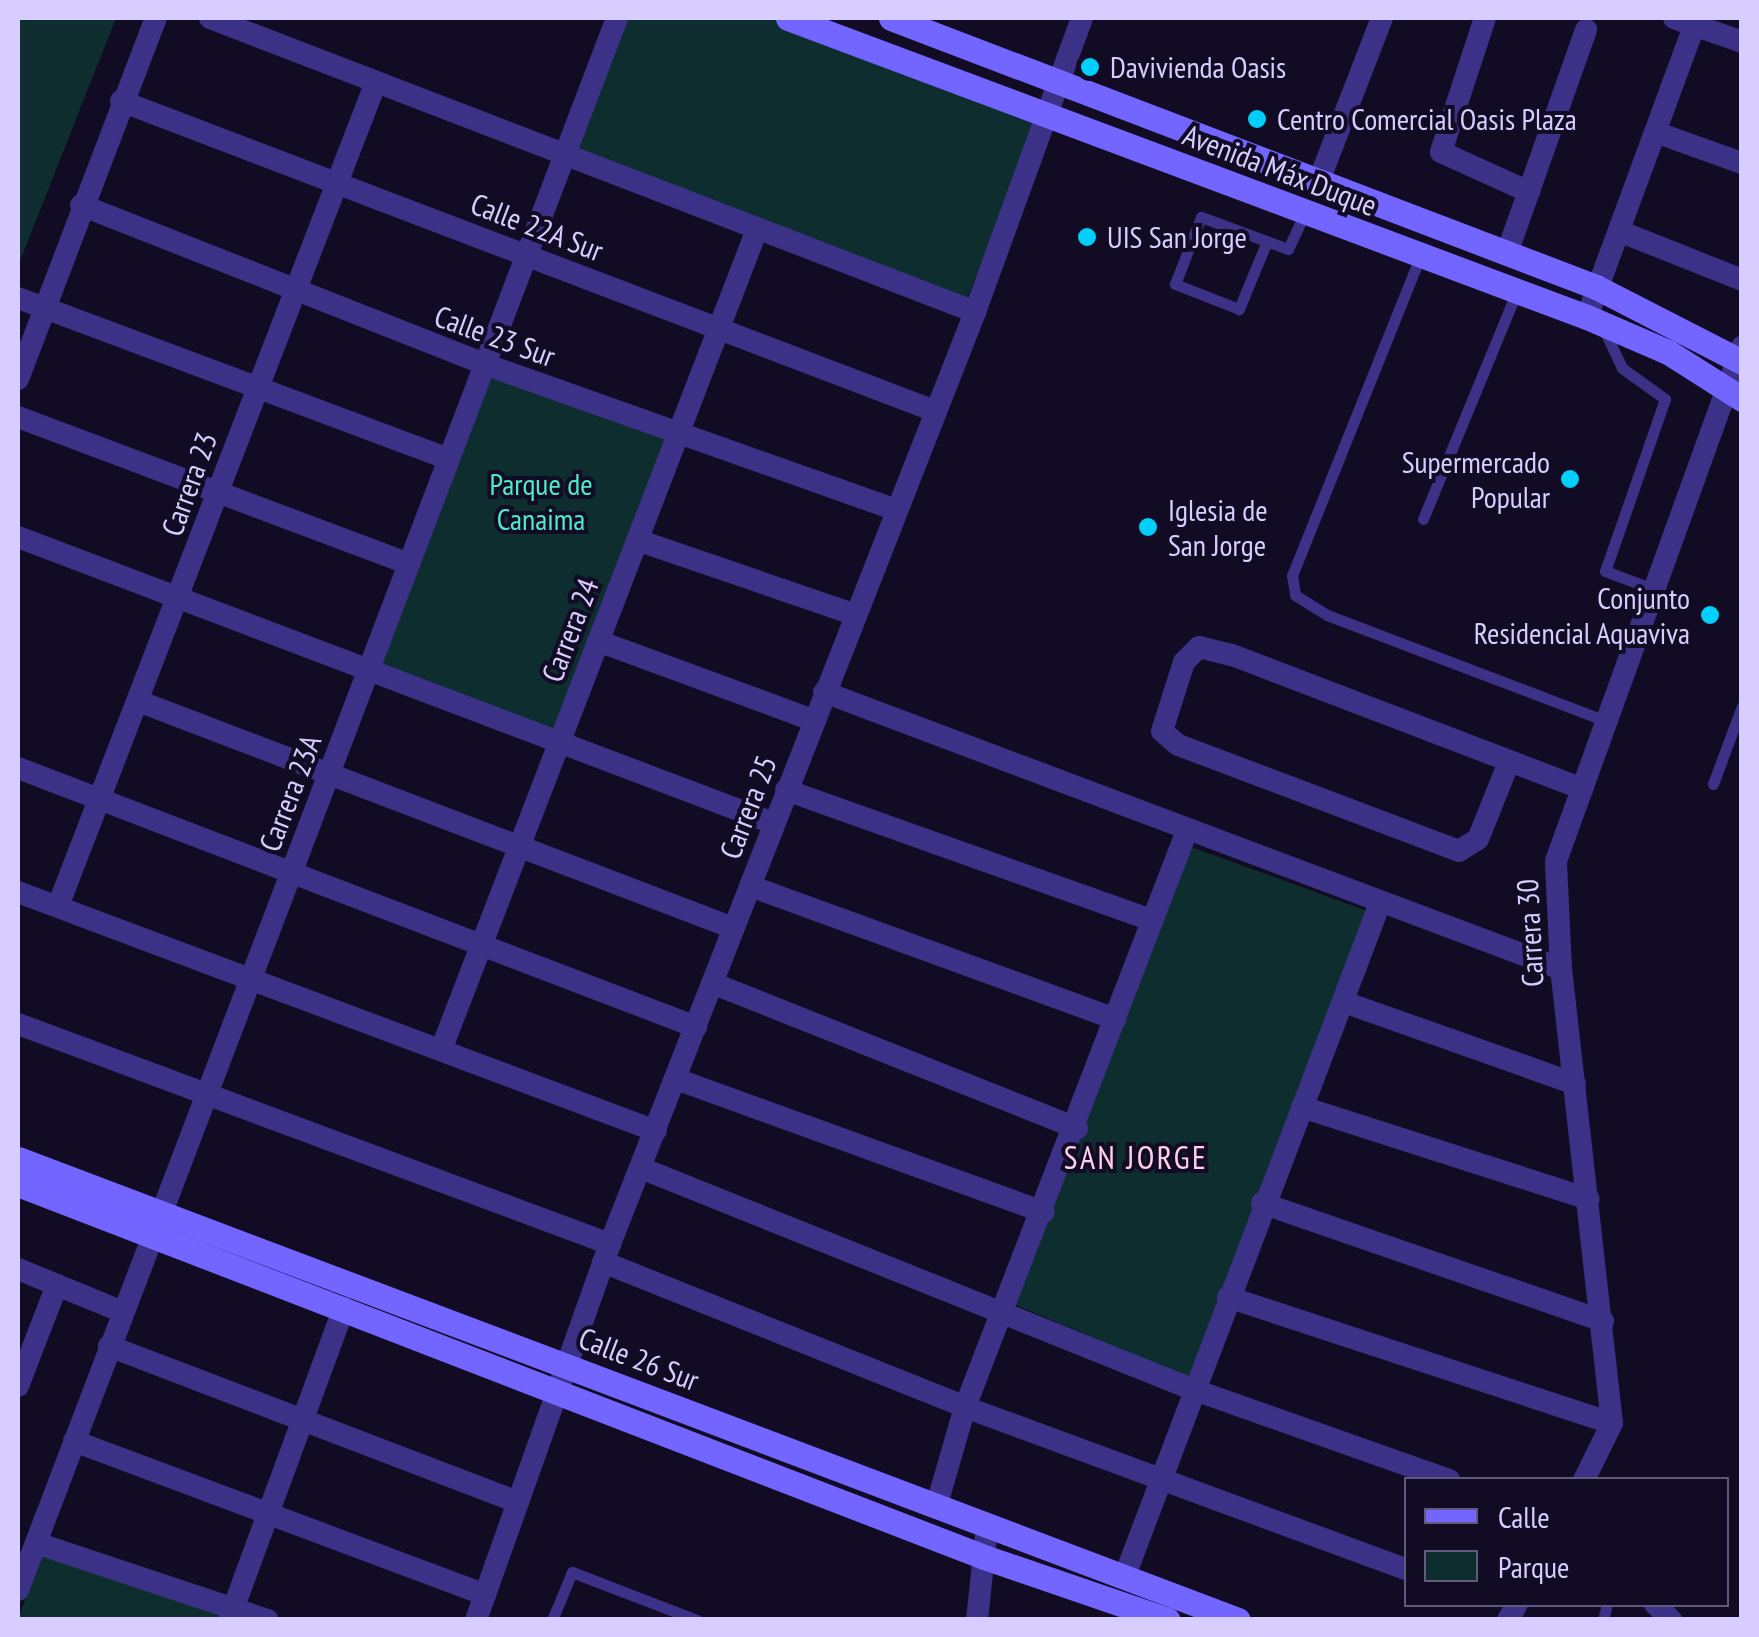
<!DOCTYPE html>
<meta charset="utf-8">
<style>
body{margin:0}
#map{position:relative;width:1759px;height:1637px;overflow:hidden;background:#110c24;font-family:"PT Sans Narrow",sans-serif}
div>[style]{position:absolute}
.green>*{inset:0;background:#0e2d2e}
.lane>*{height:11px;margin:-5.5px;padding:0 5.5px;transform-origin:5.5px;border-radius:5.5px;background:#3b3287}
.street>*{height:22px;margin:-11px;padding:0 11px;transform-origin:11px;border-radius:11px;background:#3b3287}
.secondary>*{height:25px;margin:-12.5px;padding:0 12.5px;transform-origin:12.5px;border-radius:12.5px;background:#7365ff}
.dots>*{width:28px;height:28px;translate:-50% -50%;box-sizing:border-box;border:5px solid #110c24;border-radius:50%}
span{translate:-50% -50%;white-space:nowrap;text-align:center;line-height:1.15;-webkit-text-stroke:8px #110c24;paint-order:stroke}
.poi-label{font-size:30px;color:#d7ceff}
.left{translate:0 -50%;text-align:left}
.right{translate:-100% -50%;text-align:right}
.street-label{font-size:30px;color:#d7ceff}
.park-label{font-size:30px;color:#4feace}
.neighbourhood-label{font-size:32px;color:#ffd0eb;letter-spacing:2.5px}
.frame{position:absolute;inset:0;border:20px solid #d7ceff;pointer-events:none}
.legend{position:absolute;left:1404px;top:1477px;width:325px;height:130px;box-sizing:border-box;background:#110c24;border:2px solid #605a7c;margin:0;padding:12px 18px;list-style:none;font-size:30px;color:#d7ceff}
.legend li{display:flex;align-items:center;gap:20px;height:50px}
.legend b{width:50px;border:2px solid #605a7c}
</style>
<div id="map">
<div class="green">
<i style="clip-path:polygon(18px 18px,116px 18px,18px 266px)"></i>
<i style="clip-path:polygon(626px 18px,778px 18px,1040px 116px,965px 304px,574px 151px)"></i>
<i style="clip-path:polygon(485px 373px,670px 439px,557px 732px,375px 662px)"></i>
<i style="clip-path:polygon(1186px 845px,1373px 913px,1192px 1379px,1011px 1303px)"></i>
<i style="clip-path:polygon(41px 1550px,223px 1617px,18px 1620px)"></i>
</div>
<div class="lane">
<i style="left:1267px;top:241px;width:74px;rotate:112.4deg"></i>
<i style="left:1239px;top:309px;width:69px;rotate:-158.7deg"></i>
<i style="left:1175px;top:284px;width:72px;rotate:-68.8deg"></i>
<i style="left:1201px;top:217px;width:93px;rotate:20.2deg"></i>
<i style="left:1288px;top:249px;width:38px;rotate:-65deg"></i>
<i style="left:1420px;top:257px;width:343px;rotate:111.9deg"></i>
<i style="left:1292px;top:575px;width:20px;rotate:81deg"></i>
<i style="left:1295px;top:595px;width:38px;rotate:32deg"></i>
<i style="left:1327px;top:615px;width:298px;rotate:20.8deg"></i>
<i style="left:1603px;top:327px;width:45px;rotate:65.1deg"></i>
<i style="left:1622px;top:368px;width:53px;rotate:35.8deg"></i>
<i style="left:1665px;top:399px;width:182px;rotate:109.2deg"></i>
<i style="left:1605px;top:571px;width:51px;rotate:20.6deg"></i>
<i style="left:1423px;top:519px;width:247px;rotate:-67.6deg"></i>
<i style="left:1713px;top:784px;width:83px;rotate:-69.6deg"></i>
<i style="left:552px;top:1620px;width:52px;rotate:-67.4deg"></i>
<i style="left:572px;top:1572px;width:134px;rotate:21deg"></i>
<i style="left:1603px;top:1620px;width:16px;rotate:-76deg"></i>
</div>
<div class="street">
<i style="left:210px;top:18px;width:820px;rotate:21.02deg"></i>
<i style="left:1485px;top:18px;width:141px;rotate:108.2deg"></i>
<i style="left:1441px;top:152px;width:97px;rotate:24.4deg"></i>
<i style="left:1674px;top:18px;width:72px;rotate:19.4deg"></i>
<i style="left:121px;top:101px;width:868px;rotate:20.86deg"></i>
<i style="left:1658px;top:133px;width:89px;rotate:19.7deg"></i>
<i style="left:1318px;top:183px;width:177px;rotate:-68.8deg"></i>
<i style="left:81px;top:205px;width:433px;rotate:21.5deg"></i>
<i style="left:484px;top:364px;width:435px;rotate:19.5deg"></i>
<i style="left:1619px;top:231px;width:132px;rotate:21.7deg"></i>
<i style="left:1507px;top:253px;width:237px;rotate:-70.5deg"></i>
<i style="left:18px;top:298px;width:459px;rotate:20.5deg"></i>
<i style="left:1587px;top:317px;width:319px;rotate:-69.8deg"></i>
<i style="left:18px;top:379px;width:386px;rotate:-69.1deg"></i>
<i style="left:18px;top:417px;width:418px;rotate:20.6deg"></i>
<i style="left:18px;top:537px;width:807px;rotate:20.75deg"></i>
<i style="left:637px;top:540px;width:228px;rotate:18.9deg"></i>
<i style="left:598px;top:641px;width:229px;rotate:20.2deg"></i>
<i style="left:824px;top:692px;width:787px;rotate:20.6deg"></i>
<i style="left:138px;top:701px;width:637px;rotate:20.88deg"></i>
<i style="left:1509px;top:762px;width:83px;rotate:111.9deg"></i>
<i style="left:1478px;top:839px;width:22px;rotate:148deg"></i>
<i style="left:1459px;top:851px;width:300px;rotate:-159.3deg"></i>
<i style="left:1178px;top:745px;width:21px;rotate:-139deg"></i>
<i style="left:1162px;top:731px;width:72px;rotate:-72.3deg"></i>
<i style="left:1184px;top:662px;width:21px;rotate:-45deg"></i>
<i style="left:1199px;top:647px;width:34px;rotate:14deg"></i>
<i style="left:1232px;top:655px;width:375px;rotate:20.9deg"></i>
<i style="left:18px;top:768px;width:726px;rotate:20.91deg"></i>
<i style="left:786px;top:790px;width:388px;rotate:19.6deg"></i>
<i style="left:750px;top:886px;width:389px;rotate:20deg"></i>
<i style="left:18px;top:892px;width:681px;rotate:20.54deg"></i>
<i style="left:58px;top:906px;width:883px;rotate:-68.9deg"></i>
<i style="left:712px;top:983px;width:393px;rotate:21.7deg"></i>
<i style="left:1344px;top:1002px;width:245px;rotate:19.5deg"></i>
<i style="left:18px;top:1024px;width:632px;rotate:20.39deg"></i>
<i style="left:441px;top:1050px;width:877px;rotate:-68.94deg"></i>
<i style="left:676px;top:1079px;width:391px;rotate:19.9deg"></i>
<i style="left:1302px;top:1107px;width:301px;rotate:17.8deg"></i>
<i style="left:641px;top:1168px;width:594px;rotate:21.86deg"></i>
<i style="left:1192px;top:1389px;width:273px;rotate:19.5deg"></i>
<i style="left:1262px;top:1203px;width:361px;rotate:19.1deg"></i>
<i style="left:603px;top:1262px;width:390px;rotate:21.8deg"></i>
<i style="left:965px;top:1407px;width:470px;rotate:20.2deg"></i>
<i style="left:18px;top:1269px;width:113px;rotate:22.3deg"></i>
<i style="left:1228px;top:1297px;width:404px;rotate:18.2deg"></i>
<i style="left:109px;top:1346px;width:438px;rotate:20.9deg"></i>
<i style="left:18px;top:1386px;width:108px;rotate:-68.9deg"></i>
<i style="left:74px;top:1441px;width:439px;rotate:20.5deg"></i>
<i style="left:1584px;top:1480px;width:64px;rotate:-63.8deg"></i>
<i style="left:1612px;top:1423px;width:457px;rotate:-96.4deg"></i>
<i style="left:1561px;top:969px;width:108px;rotate:-92.7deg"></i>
<i style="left:1556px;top:861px;width:547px;rotate:-70.11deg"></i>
<i style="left:937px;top:1504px;width:101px;rotate:-73.9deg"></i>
<i style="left:965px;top:1407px;width:615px;rotate:-68.94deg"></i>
<i style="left:36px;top:1543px;width:244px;rotate:18.4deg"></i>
<i style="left:1124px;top:1578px;width:722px;rotate:-69.23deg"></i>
<i style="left:18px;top:1590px;width:1682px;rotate:-69.14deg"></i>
<i style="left:1655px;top:1604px;width:23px;rotate:45deg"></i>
<i style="left:229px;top:1620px;width:333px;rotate:-69.8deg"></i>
<i style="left:476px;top:1620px;width:399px;rotate:-70.4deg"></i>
<i style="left:610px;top:1244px;width:1001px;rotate:-68.61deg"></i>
<i style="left:975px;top:312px;width:313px;rotate:-70deg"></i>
<i style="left:977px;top:1620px;width:95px;rotate:-83.9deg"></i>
<i style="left:1508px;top:1620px;width:18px;rotate:-61deg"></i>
</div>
<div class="secondary">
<i style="left:788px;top:18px;width:853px;rotate:20.52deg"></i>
<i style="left:1587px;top:317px;width:88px;rotate:23.4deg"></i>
<i style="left:1668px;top:352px;width:88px;rotate:32.4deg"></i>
<i style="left:891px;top:18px;width:755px;rotate:20.88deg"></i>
<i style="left:1596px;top:287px;width:164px;rotate:27.2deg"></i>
<i style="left:18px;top:1159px;width:1304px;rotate:20.7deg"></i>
<i style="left:18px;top:1184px;width:1036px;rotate:21.11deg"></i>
<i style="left:984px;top:1557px;width:194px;rotate:18.9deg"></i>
</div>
<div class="dots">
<i style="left:1090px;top:67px;background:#00d0f9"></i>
<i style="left:1257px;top:119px;background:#00d0f9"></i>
<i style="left:1087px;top:237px;background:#00d0f9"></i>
<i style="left:1570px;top:479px;background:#00d0f9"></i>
<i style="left:1148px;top:527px;background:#00d0f9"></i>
<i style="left:1710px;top:615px;background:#00d0f9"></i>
</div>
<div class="poi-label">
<span class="left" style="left:1110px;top:67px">Davivienda Oasis</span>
<span class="left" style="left:1277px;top:119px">Centro Comercial Oasis Plaza</span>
<span class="left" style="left:1107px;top:237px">UIS San Jorge</span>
<span class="right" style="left:1550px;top:479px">Supermercado<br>Popular</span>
<span class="left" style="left:1168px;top:527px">Iglesia de<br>San Jorge</span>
<span class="right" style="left:1690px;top:615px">Conjunto<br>Residencial Aquaviva</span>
</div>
<div class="street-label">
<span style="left:1280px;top:170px;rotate:21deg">Avenida Máx Duque</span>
<span style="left:537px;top:227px;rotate:21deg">Calle 22A Sur</span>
<span style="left:495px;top:336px;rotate:20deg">Calle 23 Sur</span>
<span style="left:189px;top:484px;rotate:-70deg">Carrera 23</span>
<span style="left:570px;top:630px;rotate:-69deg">Carrera 24</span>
<span style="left:290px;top:793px;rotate:-69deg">Carrera 23A</span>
<span style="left:748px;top:807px;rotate:-69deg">Carrera 25</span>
<span style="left:1530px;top:933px;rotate:-93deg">Carrera 30</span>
<span style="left:639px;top:1359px;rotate:21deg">Calle 26 Sur</span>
</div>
<div class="park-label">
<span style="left:541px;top:501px">Parque de<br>Canaima</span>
</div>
<div class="neighbourhood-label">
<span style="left:1136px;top:1157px">SAN JORGE</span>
</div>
<div class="frame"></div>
<ul class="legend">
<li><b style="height:12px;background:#7365ff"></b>Calle</li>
<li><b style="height:28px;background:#0e2d2e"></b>Parque</li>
</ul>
</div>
